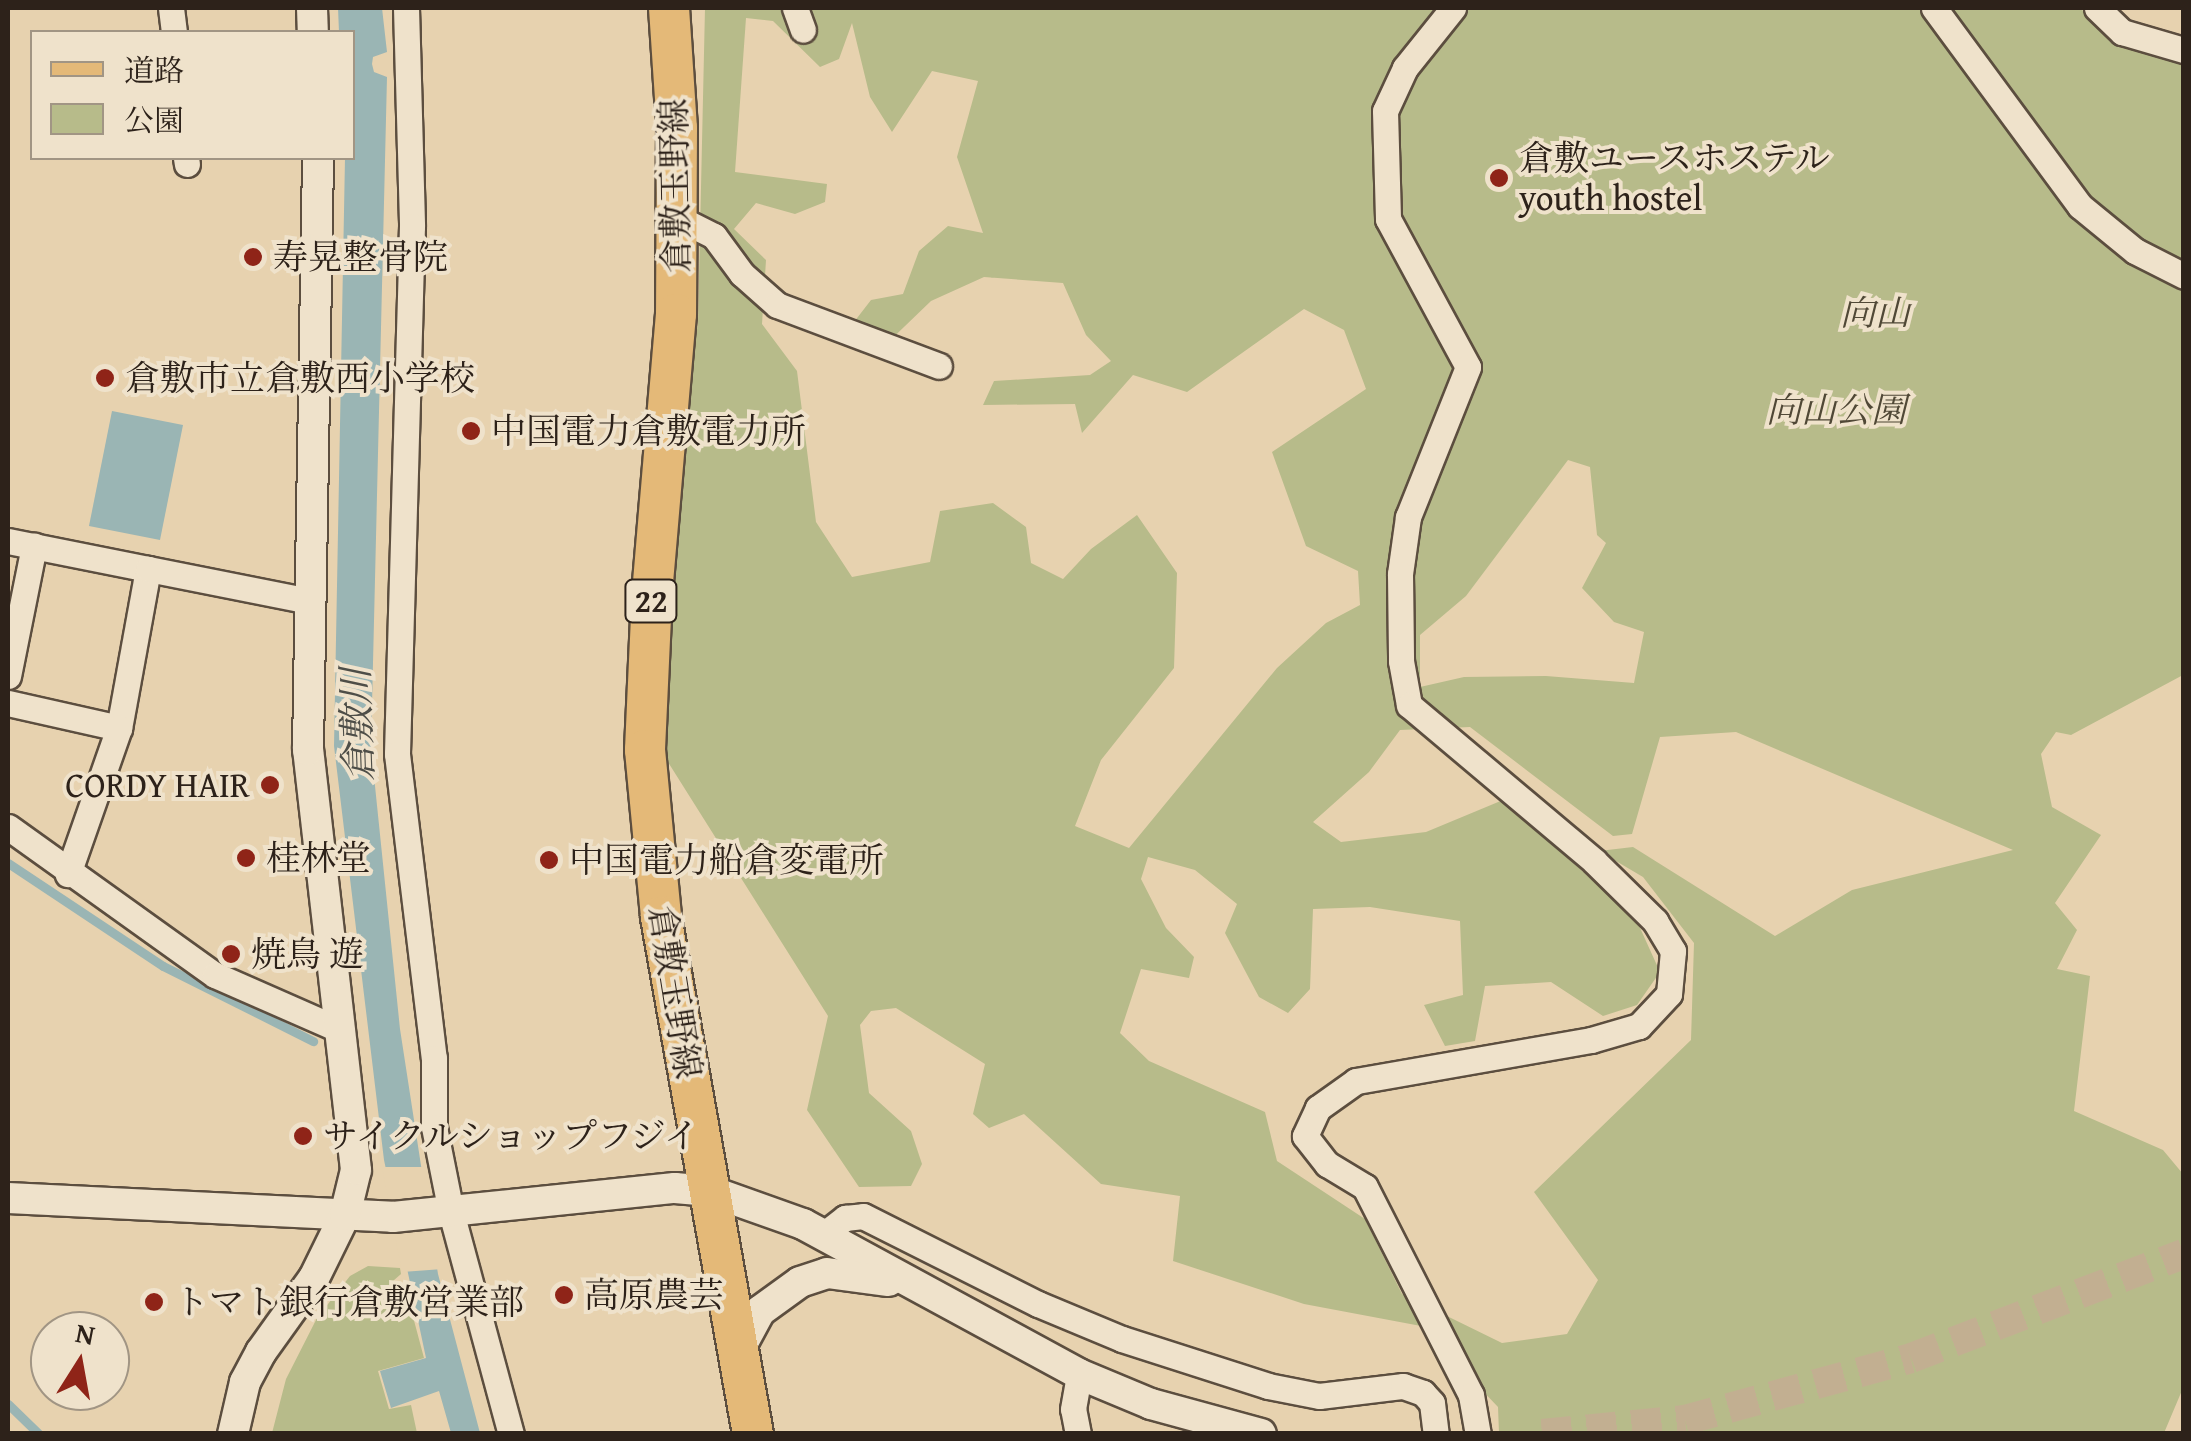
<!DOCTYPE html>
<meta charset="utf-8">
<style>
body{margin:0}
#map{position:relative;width:2191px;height:1441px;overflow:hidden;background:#e7d2af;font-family:"Gentium Book Plus","Noto Serif JP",serif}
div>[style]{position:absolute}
.green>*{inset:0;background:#b7bb8a}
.water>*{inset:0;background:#9ab5b4}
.pier>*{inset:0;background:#e7d2af}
.stream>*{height:9px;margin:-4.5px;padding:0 4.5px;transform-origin:4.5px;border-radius:4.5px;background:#9ab5b4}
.tertiary-tunnel>*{height:30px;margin-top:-15px;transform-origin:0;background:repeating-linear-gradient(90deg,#c2af91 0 30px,transparent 0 45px)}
.roads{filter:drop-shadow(2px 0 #5c4e3f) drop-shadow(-2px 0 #5c4e3f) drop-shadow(0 2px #5c4e3f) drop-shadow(0 -2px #5c4e3f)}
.minor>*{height:25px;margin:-12.5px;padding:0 12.5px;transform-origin:12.5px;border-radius:12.5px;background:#efe2cb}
.tertiary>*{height:30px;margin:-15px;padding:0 15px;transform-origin:15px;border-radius:15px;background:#efe2cb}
.primary>*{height:40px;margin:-20px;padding:0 20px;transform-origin:20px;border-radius:20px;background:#e4b978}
.dots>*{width:28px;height:28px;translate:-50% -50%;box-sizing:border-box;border:5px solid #efe2cb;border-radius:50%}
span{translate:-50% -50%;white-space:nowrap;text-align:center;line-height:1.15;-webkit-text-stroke:8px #efe2cb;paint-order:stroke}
.shield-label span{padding:2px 8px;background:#efe2cb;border:2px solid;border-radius:8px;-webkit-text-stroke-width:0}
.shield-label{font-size:32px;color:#2d221a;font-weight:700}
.poi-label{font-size:35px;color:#2d221a}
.left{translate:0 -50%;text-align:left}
.right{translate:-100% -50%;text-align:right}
.street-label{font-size:35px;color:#2d221a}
.park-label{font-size:35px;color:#504836;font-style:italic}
.water-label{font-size:38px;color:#4e4e48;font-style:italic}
.frame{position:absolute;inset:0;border:10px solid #2d221a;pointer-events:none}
.legend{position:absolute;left:30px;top:30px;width:325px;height:130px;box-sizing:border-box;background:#efe2cb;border:2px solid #a19584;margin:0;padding:12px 18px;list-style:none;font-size:30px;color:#2d221a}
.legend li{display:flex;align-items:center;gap:20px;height:50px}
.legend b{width:50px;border:2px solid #a19584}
.north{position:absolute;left:30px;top:1311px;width:100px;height:100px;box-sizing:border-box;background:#efe2cb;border:2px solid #a19584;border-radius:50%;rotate:11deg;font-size:28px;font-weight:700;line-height:40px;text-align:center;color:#2d221a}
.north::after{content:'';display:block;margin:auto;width:35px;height:45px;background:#8f2418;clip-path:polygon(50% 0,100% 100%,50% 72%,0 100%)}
</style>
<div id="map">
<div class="green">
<i style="clip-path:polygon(evenodd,705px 8px,2080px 8px,2120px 46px,2183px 64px,2183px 675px,2071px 735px,2056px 732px,2041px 754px,2052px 807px,2101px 835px,2055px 903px,2077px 930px,2057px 969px,2090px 976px,2074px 1111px,2163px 1150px,2183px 1174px,2183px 1388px,2164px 1433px,1499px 1433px,1498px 1407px,1421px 1326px,1304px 1304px,1173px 1261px,1180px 1196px,1101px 1184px,1024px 1114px,989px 1128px,973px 1114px,985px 1064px,896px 1008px,871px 1011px,860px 1025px,869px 1093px,911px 1131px,922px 1164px,911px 1186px,859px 1187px,807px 1110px,828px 1016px,644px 724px,698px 322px,705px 8px,746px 18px,773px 21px,820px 67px,839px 59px,852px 23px,870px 97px,892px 132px,932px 71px,978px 81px,957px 157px,983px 233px,948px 226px,919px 251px,903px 294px,871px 300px,854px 322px,878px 352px,931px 301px,984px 277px,1063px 283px,1086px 335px,1111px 361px,1090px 375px,994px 381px,983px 405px,1075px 404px,1082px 433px,1133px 375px,1187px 392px,1304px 309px,1344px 330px,1366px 389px,1272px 452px,1306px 546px,1358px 571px,1360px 605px,1326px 623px,1277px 668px,1129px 848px,1075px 826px,1101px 760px,1174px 668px,1177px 573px,1137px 515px,1091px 549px,1063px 579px,1031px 563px,1026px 527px,993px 503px,940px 511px,930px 562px,852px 577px,816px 522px,797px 371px,762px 324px,766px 260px,734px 229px,756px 203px,795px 214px,825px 202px,827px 184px,735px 172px,746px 18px,705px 8px,1568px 460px,1590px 467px,1597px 535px,1606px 543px,1582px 588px,1614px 622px,1644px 632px,1634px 683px,1546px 676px,1464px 677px,1420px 687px,1420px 635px,1466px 596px,1568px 460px,705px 8px,1470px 727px,1613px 836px,1632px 834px,1660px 737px,1736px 732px,2013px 850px,1852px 890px,1775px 936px,1633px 847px,1599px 851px,1643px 877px,1694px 943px,1691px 1040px,1534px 1192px,1598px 1280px,1567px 1334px,1502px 1343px,1402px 1294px,1365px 1219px,1277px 1161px,1265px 1112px,1149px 1061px,1120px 1033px,1141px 969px,1189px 978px,1194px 957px,1166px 928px,1141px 879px,1148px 857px,1195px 870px,1237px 904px,1225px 933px,1259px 997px,1288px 1013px,1310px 989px,1313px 909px,1370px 907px,1460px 921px,1463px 995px,1424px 1005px,1445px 1046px,1475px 1041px,1485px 986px,1551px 982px,1603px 1016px,1637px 1005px,1660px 972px,1636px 919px,1503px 800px,1426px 832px,1341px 842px,1313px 822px,1369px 772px,1400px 730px,1470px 727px)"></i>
<i style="clip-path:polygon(368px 1266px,400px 1268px,401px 1274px,393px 1281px,399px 1310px,412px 1313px,424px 1358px,378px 1371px,389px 1409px,411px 1405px,417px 1433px,272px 1433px,286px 1379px,317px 1318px,350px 1276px)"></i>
</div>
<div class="water">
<i style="clip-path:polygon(338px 8px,382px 8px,387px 52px,373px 57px,372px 64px,374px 72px,387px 77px,371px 747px,400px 1029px,422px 1172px,438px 1274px,480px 1433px,451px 1433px,439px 1391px,391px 1408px,380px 1371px,426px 1358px,384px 1160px,334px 746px,345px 158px,352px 158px,352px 32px,339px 32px)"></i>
<i style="clip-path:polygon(112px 411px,183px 425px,160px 540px,89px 526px)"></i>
</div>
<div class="pier">
<i style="clip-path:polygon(382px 1167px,426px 1167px,443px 1269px,402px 1272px)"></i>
</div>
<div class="stream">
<i style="left:8px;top:863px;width:186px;rotate:33.6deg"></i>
<i style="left:163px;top:966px;width:168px;rotate:26.6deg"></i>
<i style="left:8px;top:1404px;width:43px;rotate:44.1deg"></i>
</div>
<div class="tertiary-tunnel">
<i style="left:1542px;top:1434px;width:144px;rotate:-5.6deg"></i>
<i style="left:1685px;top:1420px;width:234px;rotate:-15.3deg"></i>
<i style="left:1911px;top:1358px;width:292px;rotate:-20.9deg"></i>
</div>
<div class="roads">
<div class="minor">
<i style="left:171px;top:8px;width:24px;rotate:83deg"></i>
<i style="left:406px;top:8px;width:218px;rotate:88.4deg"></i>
<i style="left:412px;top:226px;width:528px;rotate:91.63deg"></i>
<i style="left:397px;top:754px;width:306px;rotate:83.1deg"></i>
<i style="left:434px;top:1058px;width:69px;rotate:90deg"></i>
<i style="left:434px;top:1127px;width:87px;rotate:78.7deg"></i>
<i style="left:451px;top:1212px;width:230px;rotate:74.9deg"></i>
<i style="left:795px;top:8px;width:23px;rotate:70deg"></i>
<i style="left:1453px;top:8px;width:77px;rotate:128.7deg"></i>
<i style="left:1405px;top:68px;width:47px;rotate:114.9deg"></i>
<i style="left:1385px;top:111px;width:108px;rotate:88.4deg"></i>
<i style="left:1388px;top:219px;width:168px;rotate:61.6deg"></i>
<i style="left:1468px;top:367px;width:162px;rotate:111.8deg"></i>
<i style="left:1408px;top:517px;width:58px;rotate:98deg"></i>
<i style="left:1400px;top:574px;width:87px;rotate:89.3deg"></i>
<i style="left:1401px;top:661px;width:45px;rotate:79.7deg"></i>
<i style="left:1409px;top:705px;width:242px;rotate:40.1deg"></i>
<i style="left:1594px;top:861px;width:86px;rotate:44.5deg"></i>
<i style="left:1655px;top:921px;width:35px;rotate:59deg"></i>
<i style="left:1673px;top:951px;width:43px;rotate:95.3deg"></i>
<i style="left:1669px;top:994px;width:44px;rotate:133.2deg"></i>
<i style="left:1639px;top:1026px;width:50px;rotate:163.7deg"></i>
<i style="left:1591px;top:1040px;width:239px;rotate:170.1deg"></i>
<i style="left:1356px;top:1081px;width:47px;rotate:144.6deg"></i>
<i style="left:1318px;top:1108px;width:31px;rotate:115deg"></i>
<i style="left:1305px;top:1136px;width:36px;rotate:52deg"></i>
<i style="left:1327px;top:1164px;width:44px;rotate:31.2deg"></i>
<i style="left:1365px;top:1187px;width:233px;rotate:63deg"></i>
<i style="left:1471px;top:1395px;width:40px;rotate:80deg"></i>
<i style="left:1934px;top:8px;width:246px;rotate:53.6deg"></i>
<i style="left:2080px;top:206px;width:71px;rotate:39.3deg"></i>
<i style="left:2135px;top:251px;width:55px;rotate:27deg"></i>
<i style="left:2097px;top:8px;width:35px;rotate:44deg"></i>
<i style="left:2122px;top:32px;width:65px;rotate:16.2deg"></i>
<i style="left:186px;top:158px;width:6px;rotate:81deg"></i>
<i style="left:678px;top:218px;width:40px;rotate:26.6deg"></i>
<i style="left:714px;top:236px;width:47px;rotate:53.6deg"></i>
<i style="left:742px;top:274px;width:47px;rotate:41.5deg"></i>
<i style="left:777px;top:305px;width:173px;rotate:20.6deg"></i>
<i style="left:8px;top:541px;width:143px;rotate:11.3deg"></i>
<i style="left:148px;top:569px;width:162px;rotate:100.3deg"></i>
<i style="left:119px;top:728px;width:155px;rotate:109.3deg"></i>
<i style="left:148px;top:569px;width:165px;rotate:11.2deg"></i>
<i style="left:8px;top:676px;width:133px;rotate:-78.7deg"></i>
<i style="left:8px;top:703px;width:114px;rotate:12.7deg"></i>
<i style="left:8px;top:827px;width:254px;rotate:35.6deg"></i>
<i style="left:215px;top:975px;width:132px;rotate:23.7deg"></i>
<i style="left:823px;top:1235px;width:28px;rotate:-38deg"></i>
<i style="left:845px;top:1218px;width:18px;rotate:-6deg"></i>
<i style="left:863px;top:1216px;width:196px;rotate:26.7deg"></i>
<i style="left:1038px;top:1304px;width:91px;rotate:22.6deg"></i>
<i style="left:1122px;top:1339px;width:153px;rotate:17.8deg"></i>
<i style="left:1268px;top:1386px;width:52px;rotate:11.1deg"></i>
<i style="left:1319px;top:1396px;width:85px;rotate:-6.8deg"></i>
<i style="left:1403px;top:1386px;width:21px;rotate:19deg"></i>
<i style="left:1423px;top:1393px;width:13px;rotate:48deg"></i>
<i style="left:1432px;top:1403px;width:31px;rotate:83deg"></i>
<i style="left:1078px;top:1434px;width:25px;rotate:-101deg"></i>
<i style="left:1073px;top:1409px;width:36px;rotate:-80deg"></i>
</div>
<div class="tertiary">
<i style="left:312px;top:8px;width:24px;rotate:88deg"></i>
<i style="left:8px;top:1198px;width:385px;rotate:2.8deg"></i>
<i style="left:393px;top:1217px;width:283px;rotate:-5.9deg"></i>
<i style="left:675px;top:1188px;width:35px;rotate:5deg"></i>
<i style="left:710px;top:1191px;width:99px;rotate:19.5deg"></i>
<i style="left:803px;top:1224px;width:314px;rotate:28.5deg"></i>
<i style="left:1079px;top:1374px;width:78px;rotate:22.6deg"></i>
<i style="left:1151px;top:1404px;width:114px;rotate:15.3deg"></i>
<i style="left:740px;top:1348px;width:42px;rotate:-61.6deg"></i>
<i style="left:760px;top:1311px;width:49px;rotate:-35.9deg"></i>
<i style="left:800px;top:1282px;width:28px;rotate:-18deg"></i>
<i style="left:827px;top:1273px;width:62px;rotate:7.5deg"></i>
<i style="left:233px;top:1434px;width:53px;rotate:-77deg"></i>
<i style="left:245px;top:1382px;width:34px;rotate:-62deg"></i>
<i style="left:261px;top:1352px;width:91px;rotate:-54.4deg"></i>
<i style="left:314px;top:1278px;width:70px;rotate:-63.8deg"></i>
<i style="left:345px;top:1215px;width:46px;rotate:-76.3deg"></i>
<i style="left:356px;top:1170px;width:423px;rotate:-96.5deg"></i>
<i style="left:308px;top:750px;width:592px;rotate:-89.03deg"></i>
</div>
<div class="primary">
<i style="left:669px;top:8px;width:120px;rotate:86.2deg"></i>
<i style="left:677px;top:128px;width:186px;rotate:90.3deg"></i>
<i style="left:676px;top:314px;width:282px;rotate:94.9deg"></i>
<i style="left:652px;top:595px;width:155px;rotate:92.6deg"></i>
<i style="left:645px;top:750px;width:168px;rotate:84.5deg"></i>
<i style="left:661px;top:917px;width:525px;rotate:79.91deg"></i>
</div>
</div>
<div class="dots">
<i style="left:1499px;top:178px;background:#8f2418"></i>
<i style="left:253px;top:257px;background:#8f2418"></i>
<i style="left:105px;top:378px;background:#8f2418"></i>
<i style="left:471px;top:431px;background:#8f2418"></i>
<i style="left:270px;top:785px;background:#8f2418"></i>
<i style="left:246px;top:858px;background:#8f2418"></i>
<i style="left:549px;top:860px;background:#8f2418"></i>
<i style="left:231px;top:954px;background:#8f2418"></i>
<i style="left:303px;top:1136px;background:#8f2418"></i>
<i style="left:564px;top:1295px;background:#8f2418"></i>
<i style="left:154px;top:1302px;background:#8f2418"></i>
</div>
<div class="shield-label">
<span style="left:651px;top:601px">22</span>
</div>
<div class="poi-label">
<span class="left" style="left:1519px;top:178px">倉敷ユースホステル<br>youth hostel</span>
<span class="left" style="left:273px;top:257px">寿晃整骨院</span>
<span class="left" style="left:125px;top:378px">倉敷市立倉敷西小学校</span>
<span class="left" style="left:491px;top:431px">中国電力倉敷電力所</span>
<span class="right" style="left:250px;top:785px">CORDY HAIR</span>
<span class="left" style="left:266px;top:858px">桂林堂</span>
<span class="left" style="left:569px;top:860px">中国電力船倉変電所</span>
<span class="left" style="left:251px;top:954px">焼鳥 遊</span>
<span class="left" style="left:323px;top:1136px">サイクルショップフジイ</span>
<span class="left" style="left:584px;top:1295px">高原農芸</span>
<span class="left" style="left:174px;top:1302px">トマト銀行倉敷営業部</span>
</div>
<div class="street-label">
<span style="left:675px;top:186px;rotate:-91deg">倉敷玉野線</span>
<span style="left:675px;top:992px;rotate:81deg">倉敷玉野線</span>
</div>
<div class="park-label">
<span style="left:1875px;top:313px">向山</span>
<span style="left:1836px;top:410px">向山公園</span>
</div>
<div class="water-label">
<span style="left:357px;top:725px;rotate:-92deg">倉敷川</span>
</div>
<div class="frame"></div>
<ul class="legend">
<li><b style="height:12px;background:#e4b978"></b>道路</li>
<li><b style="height:28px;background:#b7bb8a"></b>公園</li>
</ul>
<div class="north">N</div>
</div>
